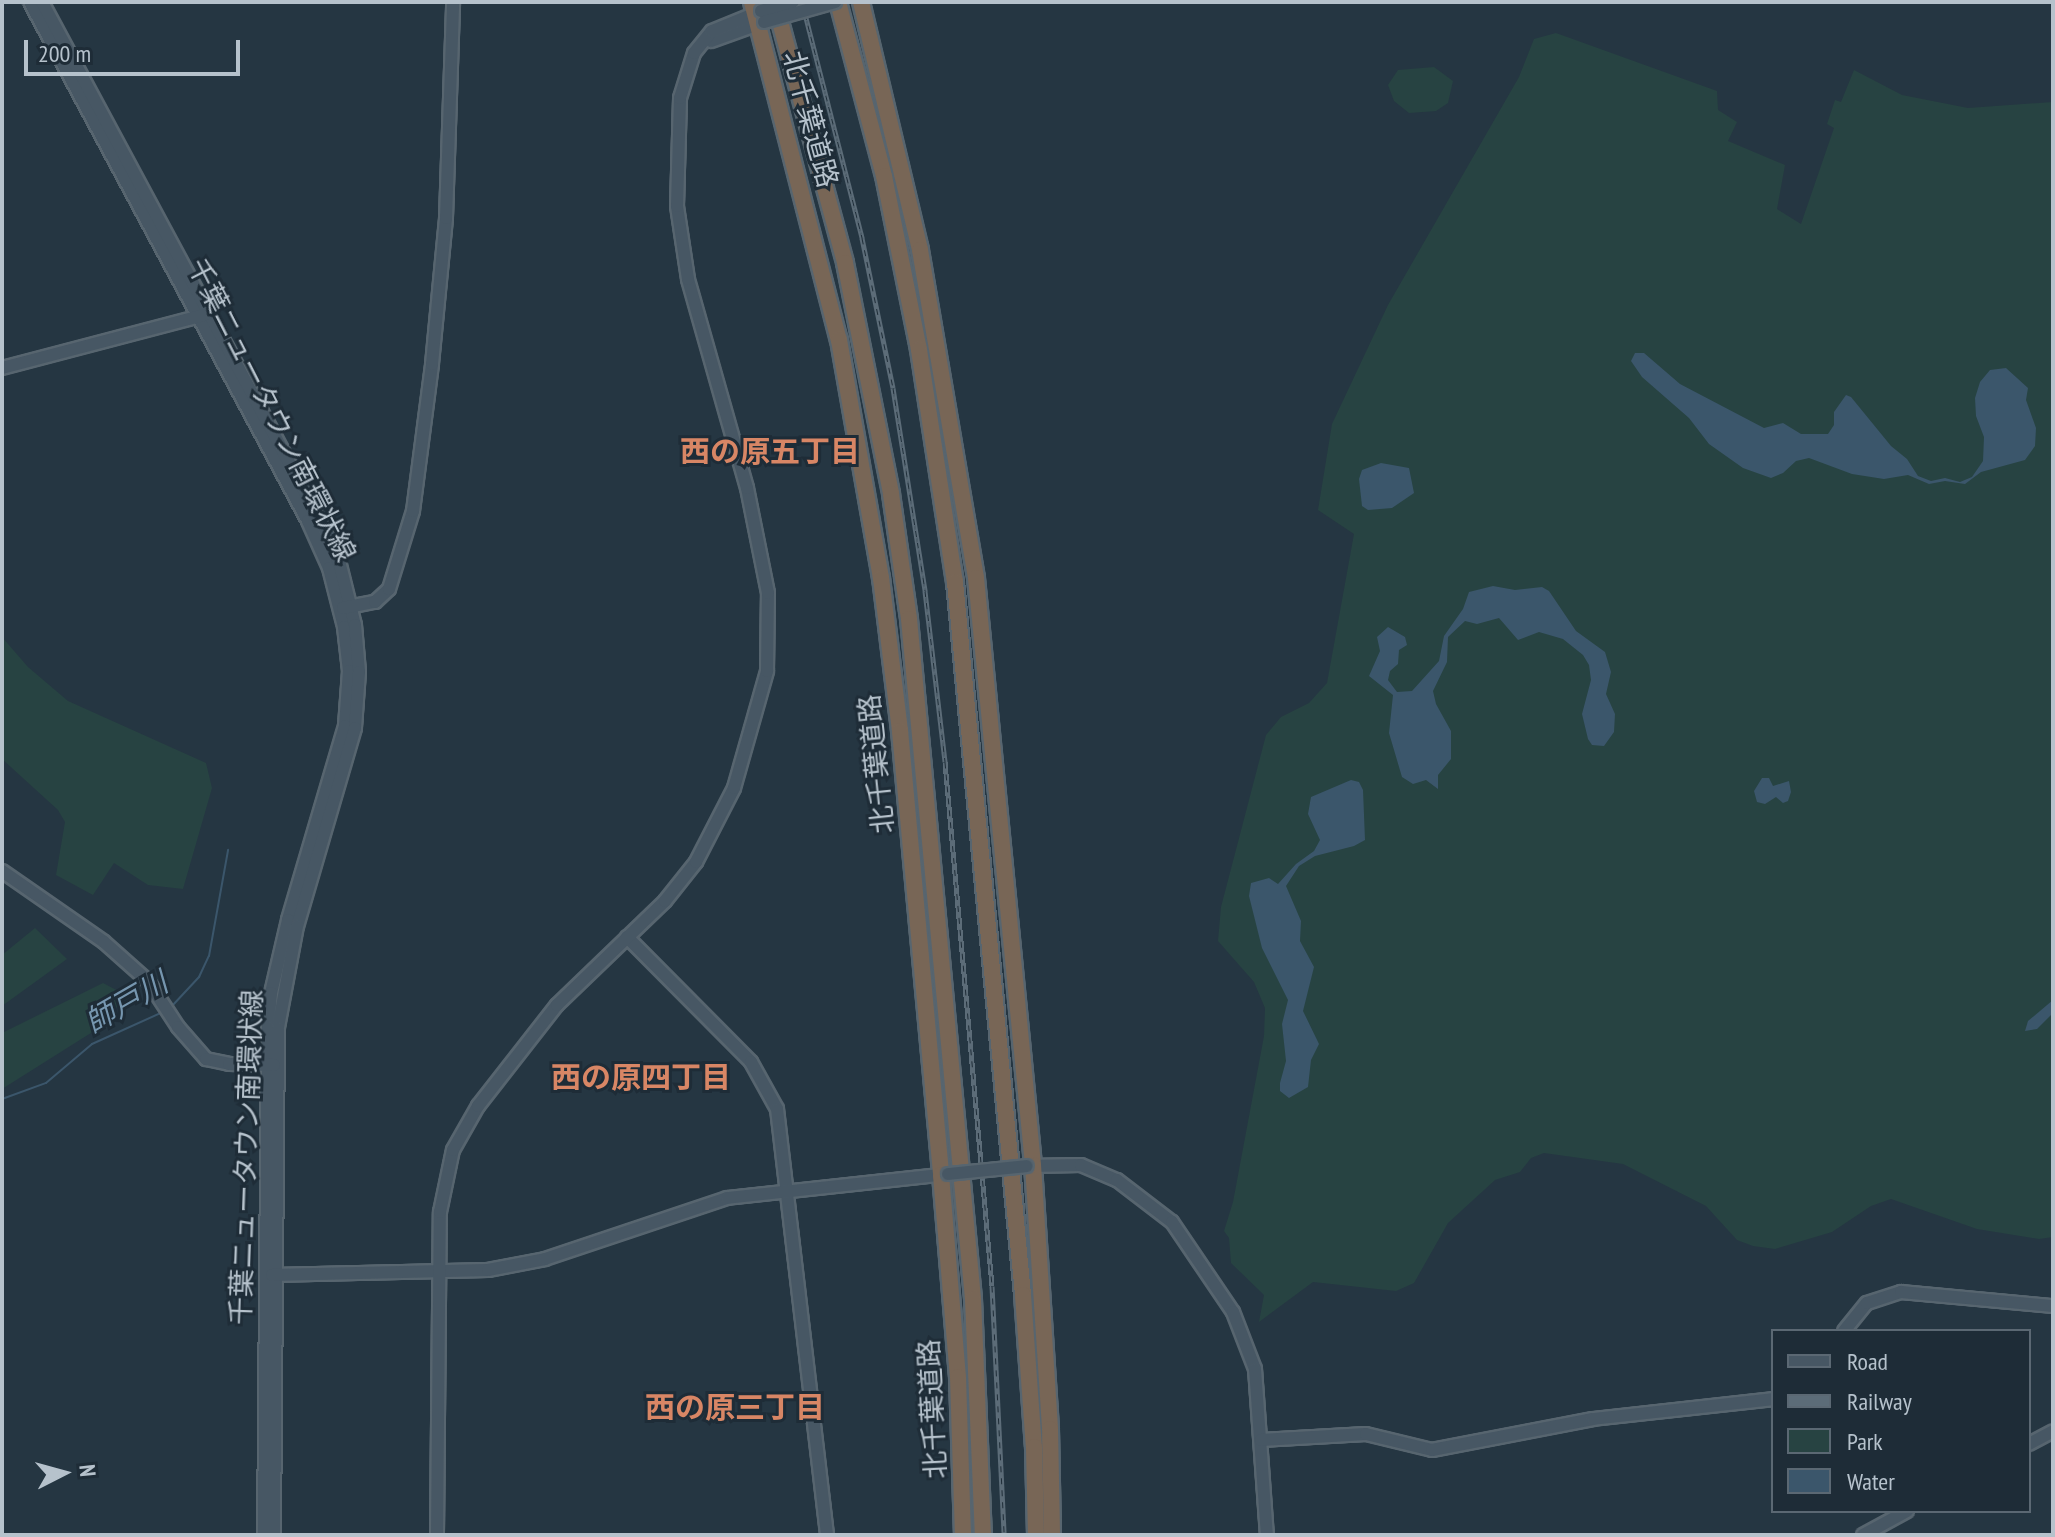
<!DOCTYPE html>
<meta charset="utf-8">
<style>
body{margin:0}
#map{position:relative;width:2055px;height:1537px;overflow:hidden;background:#253642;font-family:"PT Sans Narrow","Noto Sans JP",sans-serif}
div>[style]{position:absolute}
.green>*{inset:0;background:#274342}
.water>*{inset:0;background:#3b566b}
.stream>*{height:2px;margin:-1px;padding:0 1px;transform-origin:1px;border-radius:1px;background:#3b566b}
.roads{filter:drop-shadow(2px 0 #57656f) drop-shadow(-2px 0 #57656f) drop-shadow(0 2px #57656f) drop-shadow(0 -2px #57656f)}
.secondary>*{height:12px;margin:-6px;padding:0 6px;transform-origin:6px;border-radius:6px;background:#475764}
.highway>*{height:16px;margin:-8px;padding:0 8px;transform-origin:8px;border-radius:8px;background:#786656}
.rail>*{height:5px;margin-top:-2.5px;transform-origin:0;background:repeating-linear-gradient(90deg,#1e2c37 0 6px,#5c6c78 0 12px);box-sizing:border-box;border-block:2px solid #5c6c78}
.bridges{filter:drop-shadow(2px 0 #57656f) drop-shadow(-2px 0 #57656f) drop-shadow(0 2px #57656f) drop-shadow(0 -2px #57656f)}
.secondary-bridge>*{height:12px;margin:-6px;padding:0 6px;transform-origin:6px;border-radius:6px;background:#475764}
span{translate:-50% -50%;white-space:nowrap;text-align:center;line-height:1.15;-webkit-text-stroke:6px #1e2c37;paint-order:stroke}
.street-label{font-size:28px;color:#b6c2cc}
.neighbourhood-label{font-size:30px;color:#d88665;font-weight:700}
.water-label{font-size:30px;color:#7696af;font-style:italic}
.frame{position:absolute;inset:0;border:4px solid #b6c2cc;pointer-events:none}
.legend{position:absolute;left:1771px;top:1329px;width:260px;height:184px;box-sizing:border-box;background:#1e2c37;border:2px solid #5b6873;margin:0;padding:10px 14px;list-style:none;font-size:24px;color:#b6c2cc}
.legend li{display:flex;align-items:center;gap:16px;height:40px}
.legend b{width:40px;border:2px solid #5b6873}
.north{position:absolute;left:24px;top:1433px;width:80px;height:80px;-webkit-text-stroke:6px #1e2c37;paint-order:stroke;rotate:84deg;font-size:22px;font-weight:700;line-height:32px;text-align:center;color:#b6c2cc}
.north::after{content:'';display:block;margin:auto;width:28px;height:36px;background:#b6c2cc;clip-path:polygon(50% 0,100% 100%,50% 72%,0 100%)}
.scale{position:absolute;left:24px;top:40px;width:216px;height:36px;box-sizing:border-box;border:4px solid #b6c2cc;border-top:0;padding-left:10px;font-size:24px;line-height:28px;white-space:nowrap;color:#b6c2cc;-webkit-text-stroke:6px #1e2c37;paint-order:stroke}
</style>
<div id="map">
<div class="green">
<i style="clip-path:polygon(1556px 33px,1717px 91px,1718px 110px,1737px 122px,1728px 141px,1785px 165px,1777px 209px,1801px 224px,1834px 128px,1827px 124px,1835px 100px,1841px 102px,1854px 70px,1902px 95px,1968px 108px,2053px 102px,2053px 1237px,2039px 1239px,1977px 1229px,1891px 1199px,1871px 1206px,1832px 1232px,1775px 1249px,1753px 1246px,1737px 1240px,1706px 1206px,1623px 1164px,1544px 1153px,1531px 1158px,1520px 1172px,1495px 1180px,1448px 1223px,1414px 1283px,1396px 1291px,1313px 1282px,1259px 1322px,1264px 1295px,1231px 1263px,1229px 1238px,1224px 1231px,1233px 1202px,1264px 1036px,1265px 1008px,1254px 982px,1218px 941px,1221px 907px,1266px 735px,1281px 717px,1309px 703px,1327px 683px,1354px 534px,1318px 510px,1332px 424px,1388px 305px,1519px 77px,1534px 39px)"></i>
<i style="clip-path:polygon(1434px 67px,1453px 81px,1448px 103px,1436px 111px,1409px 113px,1394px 101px,1388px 85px,1398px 70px)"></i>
<i style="clip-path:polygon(2px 637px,28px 667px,68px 701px,206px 763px,212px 788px,183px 889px,148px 885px,114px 863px,93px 895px,56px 875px,65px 822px,58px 810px,2px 759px)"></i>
<i style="clip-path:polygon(35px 928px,67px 959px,2px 1006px,2px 955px)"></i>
<i style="clip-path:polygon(103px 983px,126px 995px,102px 1026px,2px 1089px,2px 1033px)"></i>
</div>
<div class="water">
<i style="clip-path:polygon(1635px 353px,1644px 353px,1680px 384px,1764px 428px,1783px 423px,1801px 434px,1828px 434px,1834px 425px,1834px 412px,1846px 395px,1851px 397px,1891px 446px,1907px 459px,1918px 476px,1931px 481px,1945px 478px,1960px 482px,1972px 477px,1983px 461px,1984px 437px,1976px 416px,1975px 398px,1980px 382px,1990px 370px,2006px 368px,2028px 388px,2026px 400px,2036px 428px,2035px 446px,2025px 460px,1981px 472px,1965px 484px,1945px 481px,1929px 484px,1908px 475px,1884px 479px,1852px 474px,1809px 458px,1796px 461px,1783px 473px,1771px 478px,1743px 468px,1709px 444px,1689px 418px,1642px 377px,1631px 361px)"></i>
<i style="clip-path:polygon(1381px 463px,1409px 468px,1414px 493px,1392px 508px,1368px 510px,1362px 506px,1359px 479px,1362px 470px)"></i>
<i style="clip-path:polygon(1493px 586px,1515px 590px,1542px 587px,1549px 591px,1576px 631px,1605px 652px,1611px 672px,1606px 694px,1615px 714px,1614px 732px,1604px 746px,1592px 745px,1588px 739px,1582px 714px,1591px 680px,1589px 665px,1583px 655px,1563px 639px,1539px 632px,1518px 640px,1499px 618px,1477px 624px,1465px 621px,1448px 637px,1447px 662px,1433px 691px,1436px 704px,1451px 731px,1451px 759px,1438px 775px,1438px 789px,1426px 780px,1413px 784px,1402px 777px,1389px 733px,1393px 695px,1369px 676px,1380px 651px,1377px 637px,1388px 627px,1405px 637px,1407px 645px,1399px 650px,1398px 664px,1390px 671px,1388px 680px,1397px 692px,1412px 691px,1439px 661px,1444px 636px,1463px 609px,1469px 592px)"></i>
<i style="clip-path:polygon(1762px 778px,1769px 778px,1773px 786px,1789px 781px,1791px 792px,1788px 801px,1783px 803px,1776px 797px,1765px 804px,1757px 802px,1754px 791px)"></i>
<i style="clip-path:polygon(1351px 780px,1359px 782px,1363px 790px,1365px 840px,1354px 846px,1315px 856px,1299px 866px,1286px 886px,1301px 921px,1300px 941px,1314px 967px,1303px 1011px,1319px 1044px,1311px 1060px,1308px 1087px,1289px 1098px,1280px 1091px,1280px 1083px,1286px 1061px,1282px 1024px,1288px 1000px,1262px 948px,1249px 896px,1251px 883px,1269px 878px,1278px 884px,1296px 864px,1314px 851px,1320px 840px,1308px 814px,1311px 797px)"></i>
<i style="clip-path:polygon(2053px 1000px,2053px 1013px,2037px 1029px,2025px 1031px,2028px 1021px)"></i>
</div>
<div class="stream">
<i style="left:172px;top:1006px;width:40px;rotate:-47deg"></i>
<i style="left:199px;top:977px;width:23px;rotate:-65deg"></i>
<i style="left:209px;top:956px;width:108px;rotate:-79.8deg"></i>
<i style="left:2px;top:1099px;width:47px;rotate:-20deg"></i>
<i style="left:46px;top:1083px;width:60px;rotate:-40.3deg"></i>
<i style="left:92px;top:1044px;width:78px;rotate:-24.3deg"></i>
</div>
<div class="roads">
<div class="secondary">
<i style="left:30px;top:2px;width:589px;rotate:61.82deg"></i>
<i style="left:308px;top:521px;width:51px;rotate:65.9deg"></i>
<i style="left:329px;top:568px;width:61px;rotate:75.7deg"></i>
<i style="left:344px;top:627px;width:44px;rotate:83.5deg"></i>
<i style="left:349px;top:671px;width:55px;rotate:94.2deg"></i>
<i style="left:345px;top:726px;width:202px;rotate:106.4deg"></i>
<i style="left:288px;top:920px;width:75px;rotate:103.1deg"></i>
<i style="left:271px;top:993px;width:34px;rotate:95deg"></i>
<i style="left:268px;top:1027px;width:508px;rotate:90.45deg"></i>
<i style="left:42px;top:2px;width:607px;rotate:61.79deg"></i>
<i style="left:329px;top:537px;width:30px;rotate:69deg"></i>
<i style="left:340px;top:565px;width:62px;rotate:76deg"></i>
<i style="left:355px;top:625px;width:47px;rotate:85.1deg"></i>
<i style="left:359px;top:672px;width:56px;rotate:94.1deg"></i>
<i style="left:355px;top:728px;width:206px;rotate:106.3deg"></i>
<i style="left:297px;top:926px;width:104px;rotate:100.6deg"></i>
<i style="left:278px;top:1028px;width:507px;rotate:90.45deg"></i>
<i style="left:711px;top:41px;width:56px;rotate:-19.7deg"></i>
<i style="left:2px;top:368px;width:209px;rotate:-14.7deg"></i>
<i style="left:343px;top:608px;width:33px;rotate:-11deg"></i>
<i style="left:375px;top:602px;width:19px;rotate:-43deg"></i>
<i style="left:389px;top:589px;width:82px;rotate:-72.9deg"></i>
<i style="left:413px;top:511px;width:148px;rotate:-82.6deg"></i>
<i style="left:432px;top:364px;width:147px;rotate:-84.5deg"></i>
<i style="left:446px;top:218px;width:216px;rotate:-88.1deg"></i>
<i style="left:2px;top:871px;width:124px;rotate:34.8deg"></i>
<i style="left:104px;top:942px;width:59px;rotate:41.6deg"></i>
<i style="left:148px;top:981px;width:55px;rotate:56.9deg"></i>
<i style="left:178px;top:1027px;width:43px;rotate:48.8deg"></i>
<i style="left:206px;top:1059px;width:24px;rotate:12deg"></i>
<i style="left:229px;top:1064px;width:45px;rotate:1.3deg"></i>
<i style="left:627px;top:937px;width:176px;rotate:45.2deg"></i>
<i style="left:751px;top:1062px;width:54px;rotate:61deg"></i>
<i style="left:777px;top:1109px;width:429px;rotate:83.3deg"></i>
<i style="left:1027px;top:1166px;width:54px;rotate:-1.1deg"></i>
<i style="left:1081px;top:1165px;width:39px;rotate:23deg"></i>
<i style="left:1117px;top:1180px;width:69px;rotate:37.4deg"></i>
<i style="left:1172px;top:1222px;width:109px;rotate:55.9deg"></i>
<i style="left:1233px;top:1312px;width:61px;rotate:68.9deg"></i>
<i style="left:1255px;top:1369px;width:166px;rotate:85.9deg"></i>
<i style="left:272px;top:1275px;width:216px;rotate:-1.3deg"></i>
<i style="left:488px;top:1270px;width:58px;rotate:-10.9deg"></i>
<i style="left:545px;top:1259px;width:192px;rotate:-18.5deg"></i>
<i style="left:727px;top:1198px;width:222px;rotate:-6.2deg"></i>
<i style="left:1844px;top:1331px;width:36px;rotate:-51deg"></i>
<i style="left:1867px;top:1303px;width:36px;rotate:-18deg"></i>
<i style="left:1901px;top:1292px;width:153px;rotate:5.3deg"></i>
<i style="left:1261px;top:1440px;width:105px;rotate:-3.3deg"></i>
<i style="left:1366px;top:1434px;width:68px;rotate:13.6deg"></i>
<i style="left:1432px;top:1450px;width:164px;rotate:-10.9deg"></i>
<i style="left:1593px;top:1419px;width:181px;rotate:-6.3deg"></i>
<i style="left:2029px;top:1444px;width:27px;rotate:-28deg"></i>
<i style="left:437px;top:1535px;width:323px;rotate:-89.5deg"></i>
<i style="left:440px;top:1212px;width:63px;rotate:-78.2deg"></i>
<i style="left:453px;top:1150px;width:51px;rotate:-60.4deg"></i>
<i style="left:478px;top:1106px;width:128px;rotate:-52deg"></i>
<i style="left:557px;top:1005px;width:150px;rotate:-43.9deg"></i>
<i style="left:665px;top:901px;width:50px;rotate:-51.5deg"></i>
<i style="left:696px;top:862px;width:83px;rotate:-62.8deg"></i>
<i style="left:734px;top:788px;width:122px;rotate:-74.2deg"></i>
<i style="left:767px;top:671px;width:78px;rotate:-89.3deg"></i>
<i style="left:768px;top:593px;width:107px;rotate:-101.3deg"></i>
<i style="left:747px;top:488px;width:217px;rotate:-105.8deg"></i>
<i style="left:688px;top:279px;width:74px;rotate:-98.6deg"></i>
<i style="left:677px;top:206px;width:108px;rotate:-88.4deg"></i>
<i style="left:680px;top:98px;width:47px;rotate:-72.7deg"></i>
<i style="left:694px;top:53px;width:28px;rotate:-51deg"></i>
<i style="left:712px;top:31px;width:53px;rotate:-22.2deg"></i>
<i style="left:1863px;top:1535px;width:50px;rotate:-28.6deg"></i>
</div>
<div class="highway">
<i style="left:752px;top:2px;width:349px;rotate:75.6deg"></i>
<i style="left:839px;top:340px;width:242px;rotate:80deg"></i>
<i style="left:881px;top:578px;width:154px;rotate:82.9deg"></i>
<i style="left:900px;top:731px;width:446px;rotate:84.7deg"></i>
<i style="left:941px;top:1175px;width:203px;rotate:85.2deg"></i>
<i style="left:958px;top:1377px;width:158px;rotate:88.2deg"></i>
<i style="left:838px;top:2px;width:180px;rotate:75.2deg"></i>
<i style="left:884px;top:176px;width:177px;rotate:78.6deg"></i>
<i style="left:919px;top:350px;width:235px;rotate:81.2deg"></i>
<i style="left:955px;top:582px;width:716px;rotate:84.55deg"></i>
<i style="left:1023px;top:1295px;width:152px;rotate:85.9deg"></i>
<i style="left:1034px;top:1447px;width:88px;rotate:88.7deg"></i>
<i style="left:861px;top:2px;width:255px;rotate:76.6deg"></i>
<i style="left:920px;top:250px;width:333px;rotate:80.3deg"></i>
<i style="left:976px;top:578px;width:590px;rotate:84.45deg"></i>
<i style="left:1033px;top:1165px;width:265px;rotate:86.3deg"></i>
<i style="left:1050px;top:1429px;width:106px;rotate:88.9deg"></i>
<i style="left:775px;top:3px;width:269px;rotate:74.9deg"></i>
<i style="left:845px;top:263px;width:236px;rotate:78.7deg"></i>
<i style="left:891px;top:494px;width:126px;rotate:81.8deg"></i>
<i style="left:909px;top:619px;width:683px;rotate:84.62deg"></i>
<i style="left:973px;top:1299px;width:236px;rotate:87.6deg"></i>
</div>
</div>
<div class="rail">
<i style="left:802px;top:2px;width:244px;rotate:75.7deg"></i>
<i style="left:862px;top:238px;width:153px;rotate:78.3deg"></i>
<i style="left:893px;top:388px;width:206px;rotate:81deg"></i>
<i style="left:925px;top:591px;width:172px;rotate:83.3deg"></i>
<i style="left:945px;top:762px;width:526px;rotate:84.87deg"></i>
<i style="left:992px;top:1286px;width:249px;rotate:87.2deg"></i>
</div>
<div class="bridges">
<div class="secondary-bridge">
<i style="left:761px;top:11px;width:33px;rotate:-16deg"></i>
<i style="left:764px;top:22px;width:74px;rotate:-15.7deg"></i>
<i style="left:948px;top:1174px;width:79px;rotate:-5.8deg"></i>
</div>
</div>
<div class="street-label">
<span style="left:811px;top:119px;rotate:75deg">北千葉道路</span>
<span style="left:272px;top:410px;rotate:63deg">千葉ニュータウン南環状線</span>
<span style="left:876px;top:764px;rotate:-96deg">北千葉道路</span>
<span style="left:246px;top:1157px;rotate:-88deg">千葉ニュータウン南環状線</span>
<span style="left:932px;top:1409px;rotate:-93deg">北千葉道路</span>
</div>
<div class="neighbourhood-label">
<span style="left:770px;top:451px">西の原五丁目</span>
<span style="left:641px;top:1077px">西の原四丁目</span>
<span style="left:735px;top:1407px">西の原三丁目</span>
</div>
<div class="water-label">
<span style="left:126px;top:1002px;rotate:-30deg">師戸川</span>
</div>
<div class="frame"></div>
<ul class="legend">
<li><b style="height:10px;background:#475764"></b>Road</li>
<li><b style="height:10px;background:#5c6c78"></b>Railway</li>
<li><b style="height:22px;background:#274342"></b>Park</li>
<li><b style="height:22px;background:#3b566b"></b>Water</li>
</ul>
<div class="north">N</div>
<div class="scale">200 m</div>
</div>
